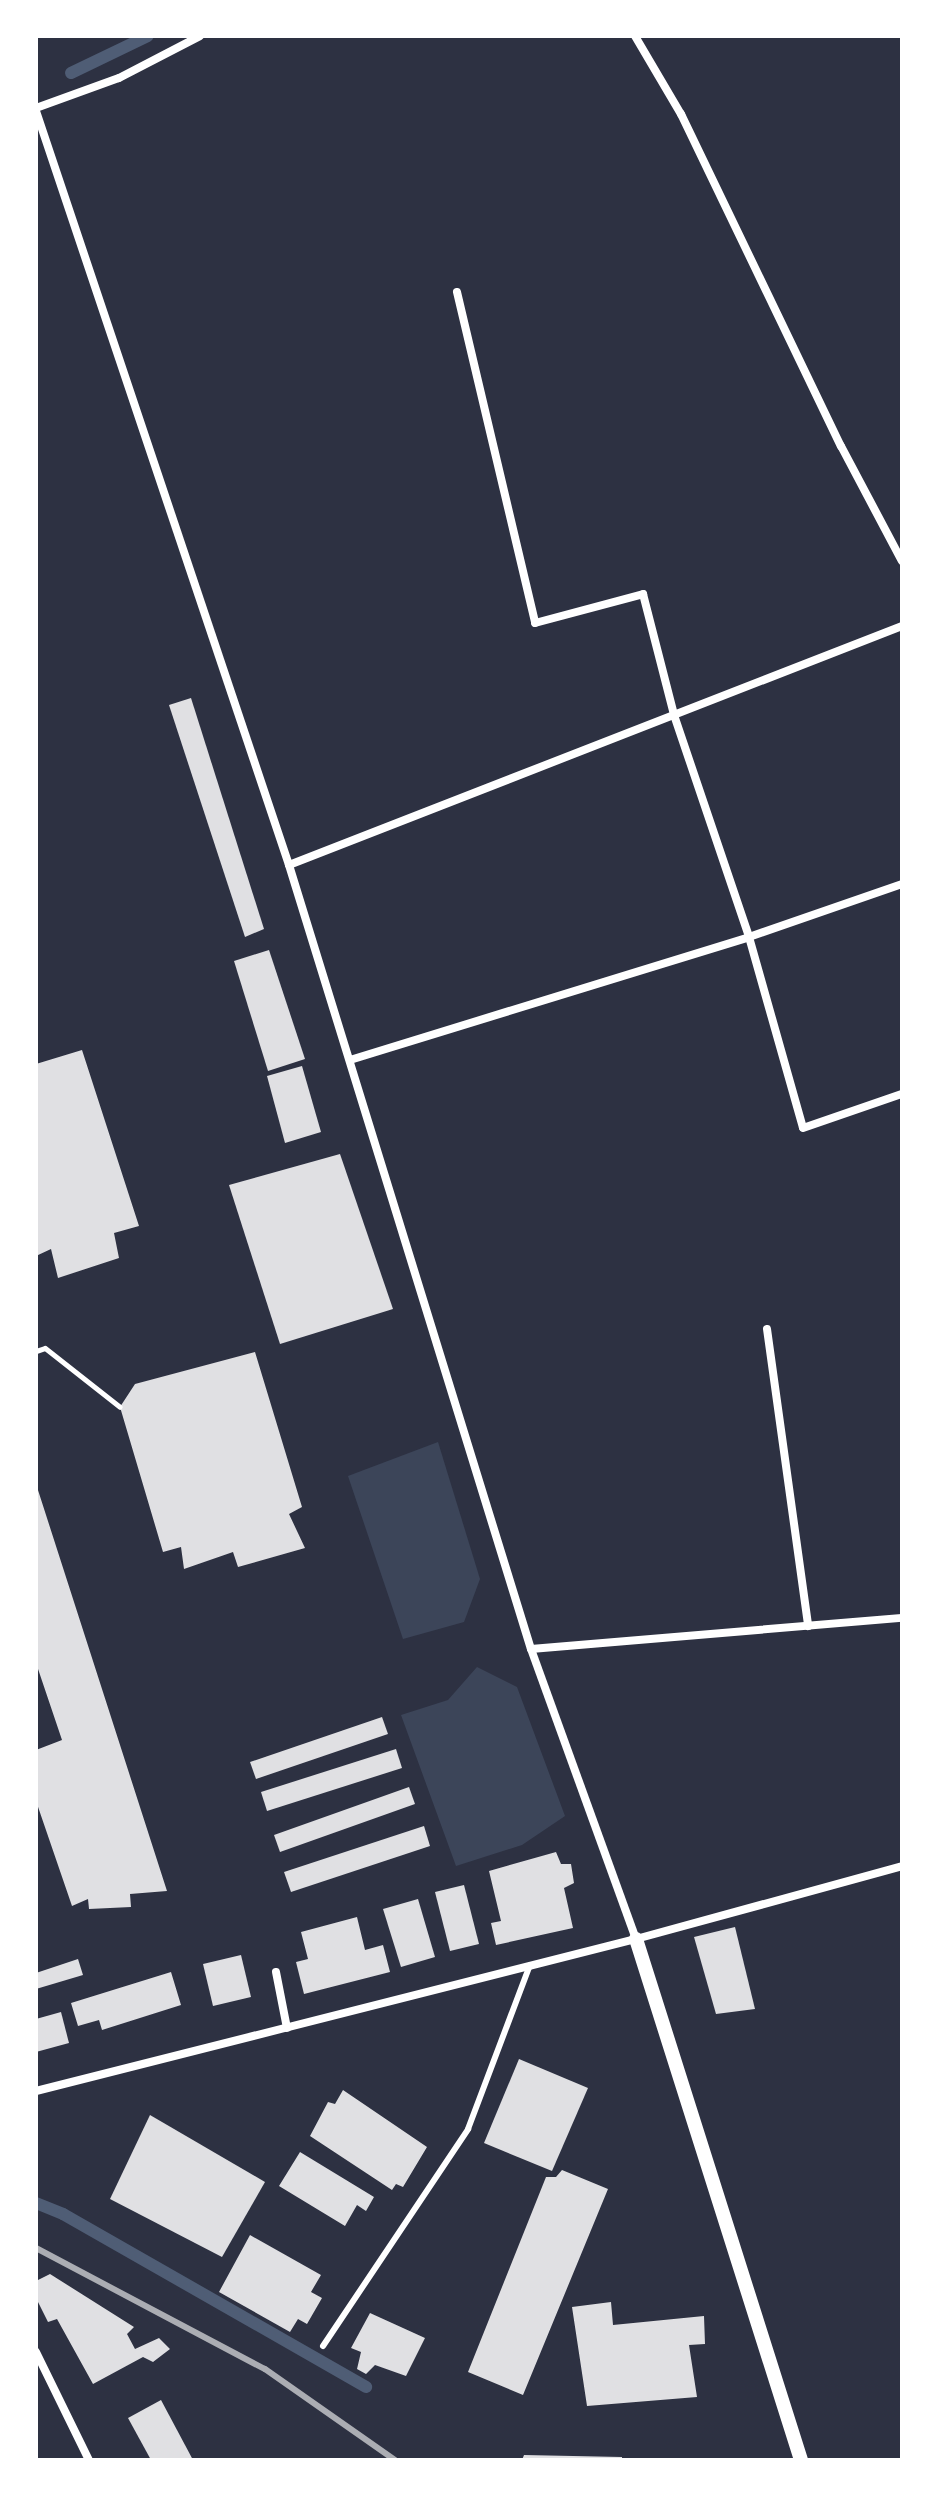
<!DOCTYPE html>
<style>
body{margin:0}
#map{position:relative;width:938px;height:2496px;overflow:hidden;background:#2d3142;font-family:"Roboto Condensed",sans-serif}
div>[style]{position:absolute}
.green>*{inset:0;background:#3c4559}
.stream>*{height:12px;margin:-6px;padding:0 6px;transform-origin:6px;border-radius:6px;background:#4f5d75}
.building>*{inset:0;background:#e0e0e3}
.path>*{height:5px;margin:-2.5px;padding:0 2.5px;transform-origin:2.5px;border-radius:2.5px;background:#fff}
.service>*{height:6px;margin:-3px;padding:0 3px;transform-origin:3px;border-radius:3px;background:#fff}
.minor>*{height:8px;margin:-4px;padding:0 4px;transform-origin:4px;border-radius:4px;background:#fff}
.tertiary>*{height:14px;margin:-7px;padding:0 7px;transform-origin:7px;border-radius:7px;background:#fff}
.rail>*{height:6px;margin:-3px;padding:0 3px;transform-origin:3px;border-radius:3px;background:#abadb3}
span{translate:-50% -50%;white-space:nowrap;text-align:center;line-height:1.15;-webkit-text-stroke:7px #fff;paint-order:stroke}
.frame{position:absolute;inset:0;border:38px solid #fff;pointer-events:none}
</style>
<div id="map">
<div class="green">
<i style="clip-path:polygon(438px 1442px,480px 1579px,464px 1622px,403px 1639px,348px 1476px)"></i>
<i style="clip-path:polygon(477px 1667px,517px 1687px,565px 1816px,522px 1845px,456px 1866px,401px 1715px,448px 1700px)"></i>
</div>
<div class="stream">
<i style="left:71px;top:73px;width:85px;rotate:-25.7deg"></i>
<i style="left:36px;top:2203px;width:29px;rotate:22deg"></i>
<i style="left:63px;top:2214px;width:349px;rotate:29.7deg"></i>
</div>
<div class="building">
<i style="clip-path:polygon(191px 698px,264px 929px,245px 937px,169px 705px)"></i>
<i style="clip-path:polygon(269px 950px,305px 1059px,268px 1071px,234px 961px)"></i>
<i style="clip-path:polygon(82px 1050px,139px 1226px,114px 1233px,119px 1258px,58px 1278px,51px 1249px,36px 1256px,36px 1064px)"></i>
<i style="clip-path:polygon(302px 1066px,321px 1132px,285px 1143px,267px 1076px)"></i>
<i style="clip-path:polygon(340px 1154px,393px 1309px,280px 1344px,229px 1185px)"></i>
<i style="clip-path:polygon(255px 1352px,302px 1507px,289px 1514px,305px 1548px,238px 1567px,233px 1552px,184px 1569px,181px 1547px,163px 1552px,120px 1407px,135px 1384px)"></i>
<i style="clip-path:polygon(37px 1487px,167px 1891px,130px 1894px,131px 1907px,89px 1909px,88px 1899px,72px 1906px,36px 1801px,36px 1750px,62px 1740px,36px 1663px)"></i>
<i style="clip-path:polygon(382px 1717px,388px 1734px,256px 1779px,250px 1762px)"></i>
<i style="clip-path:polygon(396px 1749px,402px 1768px,267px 1811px,261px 1792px)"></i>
<i style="clip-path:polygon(409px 1787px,415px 1804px,280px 1852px,274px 1835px)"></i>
<i style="clip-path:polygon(424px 1826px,430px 1846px,291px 1892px,284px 1872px)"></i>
<i style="clip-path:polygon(556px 1852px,561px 1864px,571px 1864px,574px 1883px,564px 1888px,573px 1928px,496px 1945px,491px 1923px,501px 1921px,489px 1871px)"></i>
<i style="clip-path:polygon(464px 1885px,479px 1944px,450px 1951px,435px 1892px)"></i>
<i style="clip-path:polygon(418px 1899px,435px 1957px,401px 1967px,383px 1909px)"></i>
<i style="clip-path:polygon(357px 1917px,365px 1950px,383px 1945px,390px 1972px,304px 1994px,296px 1962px,308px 1959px,301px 1932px)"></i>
<i style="clip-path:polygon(735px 1927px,755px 2009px,716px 2014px,694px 1937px)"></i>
<i style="clip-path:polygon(241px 1955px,251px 1997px,213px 2006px,203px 1964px)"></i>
<i style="clip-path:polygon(78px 1959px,83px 1975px,36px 1989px,36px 1973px)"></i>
<i style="clip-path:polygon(171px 1972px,181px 2005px,102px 2030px,99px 2020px,78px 2026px,71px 2003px)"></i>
<i style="clip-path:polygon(61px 2012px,69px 2043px,36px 2052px,36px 2019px)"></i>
<i style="clip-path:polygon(519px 2059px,588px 2088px,552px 2171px,484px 2143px)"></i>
<i style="clip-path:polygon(343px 2090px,427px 2147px,403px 2187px,396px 2184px,392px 2190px,310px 2136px,328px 2102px,335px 2104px)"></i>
<i style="clip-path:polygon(150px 2115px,265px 2182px,222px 2257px,110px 2199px)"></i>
<i style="clip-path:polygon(300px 2152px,374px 2197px,366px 2211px,357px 2205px,345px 2226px,279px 2186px)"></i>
<i style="clip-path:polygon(562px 2170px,608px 2189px,523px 2395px,468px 2372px,546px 2177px,556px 2177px)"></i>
<i style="clip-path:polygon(250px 2235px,321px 2275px,311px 2292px,322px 2298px,307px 2324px,298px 2319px,290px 2332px,219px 2292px)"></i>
<i style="clip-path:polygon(50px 2274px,134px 2327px,127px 2334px,135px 2349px,159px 2338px,170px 2349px,153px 2362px,143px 2357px,93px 2384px,57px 2319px,48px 2322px,36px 2298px,36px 2281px)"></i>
<i style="clip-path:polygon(611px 2302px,613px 2325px,704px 2316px,705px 2344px,689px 2345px,697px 2397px,587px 2406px,572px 2307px)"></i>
<i style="clip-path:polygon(370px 2313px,425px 2338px,406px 2376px,375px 2365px,366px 2374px,357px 2369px,361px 2352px,351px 2348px)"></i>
<i style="clip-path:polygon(161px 2400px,193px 2460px,151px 2460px,128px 2418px)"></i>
<i style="clip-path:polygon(524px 2455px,622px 2457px,622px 2460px,522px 2460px)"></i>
</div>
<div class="path">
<i style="left:36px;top:1351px;width:9px;rotate:-18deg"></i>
<i style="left:45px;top:1348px;width:95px;rotate:38.2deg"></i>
</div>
<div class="service">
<i style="left:323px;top:2346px;width:261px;rotate:-56.2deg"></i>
<i style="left:468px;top:2129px;width:175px;rotate:-69.3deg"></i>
</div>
<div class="minor">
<i style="left:635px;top:36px;width:91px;rotate:59.5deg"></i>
<i style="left:681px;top:114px;width:369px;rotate:64.3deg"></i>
<i style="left:841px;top:446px;width:130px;rotate:62.1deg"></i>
<i style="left:36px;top:108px;width:88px;rotate:-19.9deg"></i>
<i style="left:119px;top:78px;width:91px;rotate:-27.4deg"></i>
<i style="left:36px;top:111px;width:795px;rotate:71.45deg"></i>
<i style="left:289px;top:865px;width:820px;rotate:72.85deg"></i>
<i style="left:531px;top:1649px;width:308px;rotate:70.1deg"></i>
<i style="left:457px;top:292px;width:340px;rotate:76.7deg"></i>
<i style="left:535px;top:623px;width:112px;rotate:-15deg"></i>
<i style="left:643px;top:594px;width:125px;rotate:75.6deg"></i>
<i style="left:674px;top:715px;width:234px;rotate:71.3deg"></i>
<i style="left:749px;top:937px;width:198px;rotate:74.2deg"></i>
<i style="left:803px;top:1128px;width:105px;rotate:-19deg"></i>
<i style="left:289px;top:865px;width:658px;rotate:-21.3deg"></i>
<i style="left:350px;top:1060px;width:418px;rotate:-17.1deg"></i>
<i style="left:749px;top:937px;width:162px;rotate:-19.1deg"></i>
<i style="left:767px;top:1329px;width:300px;rotate:82.1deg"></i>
<i style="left:531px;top:1649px;width:372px;rotate:-4.8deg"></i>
<i style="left:276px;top:1972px;width:57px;rotate:78.9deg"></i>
<i style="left:36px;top:2091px;width:619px;rotate:-14.22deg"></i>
<i style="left:636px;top:1939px;width:276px;rotate:-15.3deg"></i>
<i style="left:36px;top:2352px;width:120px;rotate:63.9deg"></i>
</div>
<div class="tertiary">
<i style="left:636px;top:1939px;width:547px;rotate:72.43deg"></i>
</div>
<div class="rail">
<i style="left:36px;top:2248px;width:259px;rotate:27.9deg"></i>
<i style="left:265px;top:2369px;width:159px;rotate:35deg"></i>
</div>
<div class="frame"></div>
</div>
